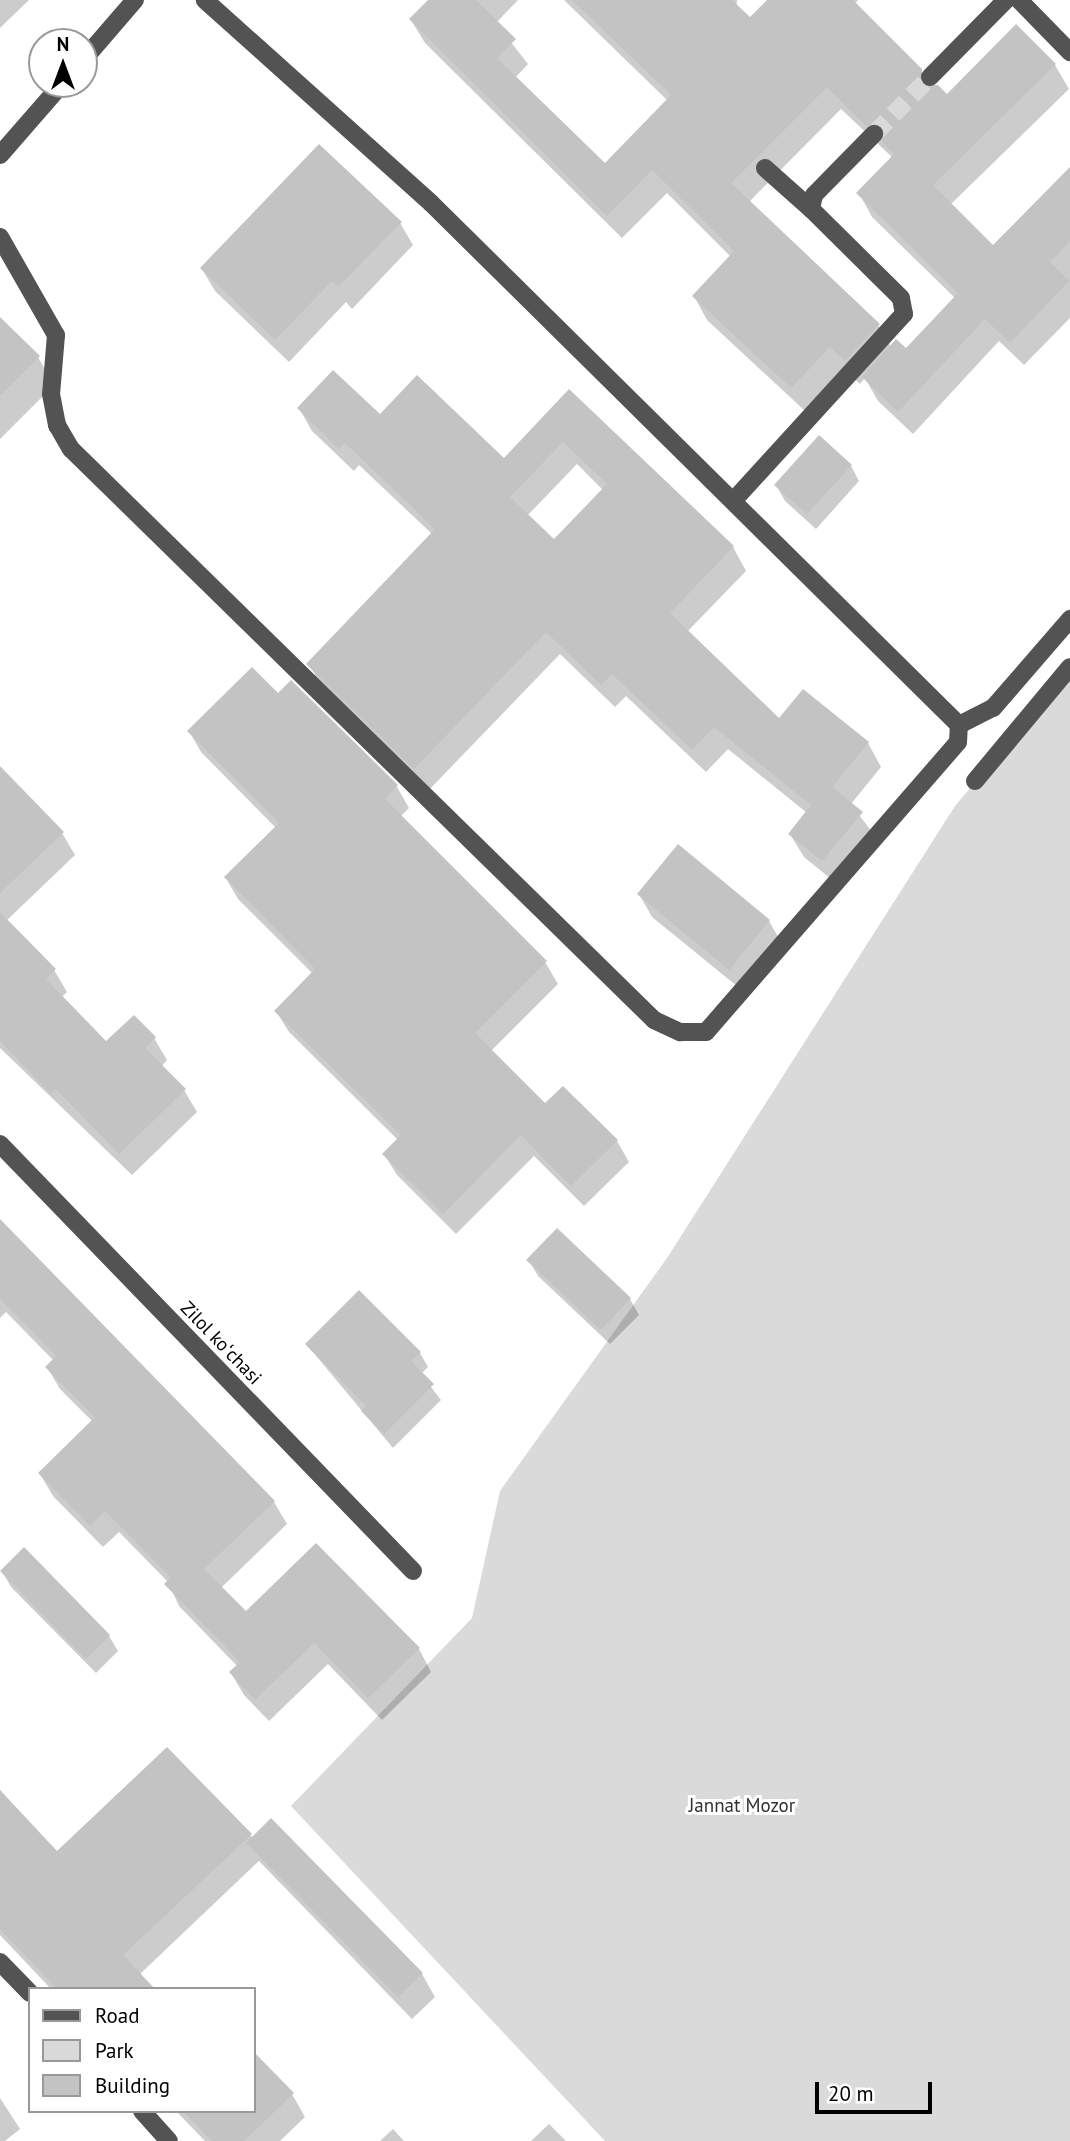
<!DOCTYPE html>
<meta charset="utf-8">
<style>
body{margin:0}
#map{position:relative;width:1070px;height:2141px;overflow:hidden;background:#fff;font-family:"PT Sans",sans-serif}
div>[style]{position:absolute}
.green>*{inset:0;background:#dadada}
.shadow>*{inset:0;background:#0003}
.building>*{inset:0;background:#c3c3c3}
.minor-tunnel>*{height:18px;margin-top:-9px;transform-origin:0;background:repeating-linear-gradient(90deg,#d9d9d9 0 18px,transparent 0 27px)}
.minor>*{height:18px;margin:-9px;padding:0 9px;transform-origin:9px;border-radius:9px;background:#535353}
span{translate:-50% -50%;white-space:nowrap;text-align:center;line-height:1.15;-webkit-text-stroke:6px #fff;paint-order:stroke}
.street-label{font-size:19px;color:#000}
.park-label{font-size:19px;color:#313131}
.legend{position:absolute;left:28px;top:1987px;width:228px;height:126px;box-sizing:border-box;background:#fff;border:2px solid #999;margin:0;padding:9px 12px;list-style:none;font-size:21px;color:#000}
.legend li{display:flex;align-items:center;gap:14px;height:35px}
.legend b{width:35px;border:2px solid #999}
.north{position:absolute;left:28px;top:28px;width:70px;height:70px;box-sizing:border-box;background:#fff;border:2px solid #999;border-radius:50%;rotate:0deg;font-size:19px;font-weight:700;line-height:28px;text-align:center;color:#000}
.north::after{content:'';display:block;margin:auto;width:24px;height:32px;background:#000;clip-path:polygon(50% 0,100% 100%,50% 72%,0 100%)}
.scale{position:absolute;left:815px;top:2082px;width:117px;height:32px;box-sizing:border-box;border:4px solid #000;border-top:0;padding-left:9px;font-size:21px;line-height:24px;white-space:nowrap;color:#000;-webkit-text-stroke:5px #fff;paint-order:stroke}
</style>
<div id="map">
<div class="green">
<i style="clip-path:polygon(1070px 670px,1070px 2141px,605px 2141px,291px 1806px,472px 1618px,500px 1491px,667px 1258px,955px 806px)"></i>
</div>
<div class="shadow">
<i style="clip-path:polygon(0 0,29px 0,0 28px)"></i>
<i style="clip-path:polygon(evenodd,431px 0,518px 0,496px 23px,528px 64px,515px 78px,605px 166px,668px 101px,564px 0,737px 0,735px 35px,770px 0,858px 0,855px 4px,921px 70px,931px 88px,947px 97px,1016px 27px,1055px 65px,1069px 89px,950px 205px,993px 247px,1070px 171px,1070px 318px,1024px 365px,999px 341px,913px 434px,878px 401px,865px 378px,860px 384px,844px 369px,805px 411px,707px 320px,694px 296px,731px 257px,667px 193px,622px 238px,425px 43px,411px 20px,431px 0,841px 109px,893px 158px,859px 193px,872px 217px,955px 298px,906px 351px,891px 347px,878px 325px,749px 202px,841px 109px)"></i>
<i style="clip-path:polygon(400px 223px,413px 245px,352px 309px,346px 302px,289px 362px,215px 291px,202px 269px)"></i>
<i style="clip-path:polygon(0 319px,38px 357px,54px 385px,0 439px)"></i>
<i style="clip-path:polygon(evenodd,569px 392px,733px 547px,746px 571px,687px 632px,779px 720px,868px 743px,881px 767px,851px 804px,875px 836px,836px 883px,804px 857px,790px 834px,807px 813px,728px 749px,706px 772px,626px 696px,615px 707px,560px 654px,428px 791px,322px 687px,309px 664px,432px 534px,359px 465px,354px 471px,312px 431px,299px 408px,380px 416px,504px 460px,569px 392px,577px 464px,603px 490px,554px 542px,527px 516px,577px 464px)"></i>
<i style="clip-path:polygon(851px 466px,859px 481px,816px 529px,785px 501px,776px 485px)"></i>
<i style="clip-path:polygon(291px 683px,397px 787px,409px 808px,400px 817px,545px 962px,558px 984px,491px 1051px,545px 1106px,617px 1141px,629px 1162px,584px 1206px,534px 1156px,456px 1234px,397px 1175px,384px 1154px,398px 1140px,289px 1032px,276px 1011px,313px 974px,238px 899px,226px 878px,276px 828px,201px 752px,189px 731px,278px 696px)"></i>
<i style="clip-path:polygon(0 769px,62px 833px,75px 855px,6px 921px,54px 970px,67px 992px,61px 998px,106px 1044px,154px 1038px,167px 1060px,161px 1067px,184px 1090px,197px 1112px,132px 1175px,0 1048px)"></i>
<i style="clip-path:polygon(639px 894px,769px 921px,782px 944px,743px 991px,652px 917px)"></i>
<i style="clip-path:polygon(0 1222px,274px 1502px,287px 1524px,221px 1588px,246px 1614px,419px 1649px,431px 1672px,382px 1720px,328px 1664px,269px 1721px,244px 1695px,231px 1673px,238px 1667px,179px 1606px,168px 1582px,119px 1532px,103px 1547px,53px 1496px,40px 1474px,93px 1422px,60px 1389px,47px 1367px,54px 1361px,6px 1312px,0 1318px)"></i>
<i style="clip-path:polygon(529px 1260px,630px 1299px,639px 1315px,610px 1344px,538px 1276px)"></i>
<i style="clip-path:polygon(307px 1345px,420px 1353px,428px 1367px,421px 1374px,441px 1400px,393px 1448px)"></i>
<i style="clip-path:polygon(2px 1571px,109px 1636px,118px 1651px,96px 1673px,11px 1587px)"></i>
<i style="clip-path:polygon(0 1790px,57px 1854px,250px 1835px,422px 1974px,435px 1997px,412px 2019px,259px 1861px,139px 1975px,153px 1989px,51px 1989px,0 1935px)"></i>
<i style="clip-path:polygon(254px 2055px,292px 2094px,305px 2117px,280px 2141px,205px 2141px,176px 2111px,254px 2111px)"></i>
<i style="clip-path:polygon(0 2098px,20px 2129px,5px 2141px,0 2141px)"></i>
<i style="clip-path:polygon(549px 2124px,566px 2141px,531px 2141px)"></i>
<i style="clip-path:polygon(393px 2129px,404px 2141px,380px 2141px)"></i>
</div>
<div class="building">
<i style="clip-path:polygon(428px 0,476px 0,516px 39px,497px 58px,605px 163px,671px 95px,572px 0,732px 0,750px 17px,767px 0,853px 0,922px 69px,922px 85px,938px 85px,947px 94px,1016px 24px,1056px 64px,933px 185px,993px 245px,1070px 167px,1070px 241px,1050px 262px,1069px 281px,1010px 343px,985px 319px,898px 412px,862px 377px,896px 339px,906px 348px,958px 293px,856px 193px,894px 154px,882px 142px,882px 126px,866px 126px,827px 87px,731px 183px,880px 324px,845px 361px,830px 347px,791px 388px,692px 296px,734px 251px,652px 170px,607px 216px,409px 19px)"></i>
<i style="clip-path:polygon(319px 144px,402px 222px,338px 287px,332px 281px,275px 340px,200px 268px)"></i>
<i style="clip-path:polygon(0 317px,40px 356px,0 396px)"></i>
<i style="clip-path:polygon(evenodd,333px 370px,380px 414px,417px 375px,504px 458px,569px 389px,734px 546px,670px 613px,779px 718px,803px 689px,869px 742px,832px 787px,863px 812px,822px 861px,788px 834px,811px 805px,714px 727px,692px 750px,612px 674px,601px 685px,546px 632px,414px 769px,306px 664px,435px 529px,345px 443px,339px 449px,297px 408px,333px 370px,563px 442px,607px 484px,554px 539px,510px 497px,563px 442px)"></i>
<i style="clip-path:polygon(819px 435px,852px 465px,807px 514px,774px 485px)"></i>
<i style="clip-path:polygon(252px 667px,278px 693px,291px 680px,398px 785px,385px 799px,547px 961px,475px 1033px,545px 1103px,563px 1086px,618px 1140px,571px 1186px,521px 1135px,443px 1214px,382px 1154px,401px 1135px,274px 1011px,315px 969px,224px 877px,279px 823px,187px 731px)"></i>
<i style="clip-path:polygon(0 766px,64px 832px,0 893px)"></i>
<i style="clip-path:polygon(678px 844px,770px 920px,729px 970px,637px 894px)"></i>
<i style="clip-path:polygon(0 912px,56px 969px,46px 979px,106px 1041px,134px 1015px,156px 1037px,145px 1048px,186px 1089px,119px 1154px,56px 1089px,51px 1094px,0 1041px)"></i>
<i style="clip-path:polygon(0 1219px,275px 1501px,204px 1569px,246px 1611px,316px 1543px,420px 1648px,368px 1698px,314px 1643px,255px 1700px,229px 1672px,240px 1662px,164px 1584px,171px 1577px,105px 1511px,90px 1526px,38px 1473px,95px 1417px,45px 1367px,56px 1356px,0 1299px)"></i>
<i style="clip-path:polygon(557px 1228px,631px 1298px,601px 1330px,526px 1260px)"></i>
<i style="clip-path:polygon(359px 1290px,421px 1352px,411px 1361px,434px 1384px,384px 1434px,361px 1411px,366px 1406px,305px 1344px)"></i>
<i style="clip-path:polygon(24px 1547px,110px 1635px,86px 1659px,0 1571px)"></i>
<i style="clip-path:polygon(167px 1747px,252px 1834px,123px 1955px,155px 1989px,57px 1989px,0 1929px,0 1790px,57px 1851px)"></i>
<i style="clip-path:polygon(271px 1818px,423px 1973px,398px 1997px,246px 1843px)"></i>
<i style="clip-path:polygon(254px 2052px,294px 2093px,244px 2141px,212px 2141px,183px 2111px,254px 2111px)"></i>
</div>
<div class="minor-tunnel">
<i style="left:874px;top:134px;width:80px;rotate:-45.5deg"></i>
</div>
<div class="minor">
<i style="left:1019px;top:0;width:73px;rotate:45.6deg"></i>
<i style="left:84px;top:59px;width:78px;rotate:-49.2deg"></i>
<i style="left:930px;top:77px;width:108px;rotate:-45.4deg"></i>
<i style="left:0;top:155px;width:94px;rotate:-48.9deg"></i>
<i style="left:765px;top:168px;width:62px;rotate:41.7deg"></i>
<i style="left:0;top:237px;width:113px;rotate:60.3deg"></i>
<i style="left:56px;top:335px;width:59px;rotate:94.8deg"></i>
<i style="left:51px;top:394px;width:32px;rotate:79deg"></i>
<i style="left:57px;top:425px;width:28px;rotate:60deg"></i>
<i style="left:71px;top:449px;width:816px;rotate:44.4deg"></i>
<i style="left:654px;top:1020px;width:29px;rotate:25deg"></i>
<i style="left:680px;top:1032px;width:26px"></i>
<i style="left:706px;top:1032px;width:384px;rotate:-49deg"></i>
<i style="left:958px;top:742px;width:17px;rotate:-87deg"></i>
<i style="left:959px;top:725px;width:742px;rotate:-135.33deg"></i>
<i style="left:431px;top:203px;width:304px;rotate:-138.1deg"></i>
<i style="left:734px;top:500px;width:252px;rotate:-47.6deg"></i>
<i style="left:904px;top:314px;width:16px;rotate:-101deg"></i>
<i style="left:901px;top:298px;width:127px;rotate:-135.3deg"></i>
<i style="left:811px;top:209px;width:14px;rotate:-78deg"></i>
<i style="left:814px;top:195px;width:86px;rotate:-45.5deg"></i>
<i style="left:959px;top:725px;width:38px;rotate:-27deg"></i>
<i style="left:993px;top:708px;width:118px;rotate:-49.1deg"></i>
<i style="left:975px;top:781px;width:148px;rotate:-50.2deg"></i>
<i style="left:0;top:1144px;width:594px;rotate:45.95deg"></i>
<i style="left:0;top:1962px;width:43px;rotate:45.9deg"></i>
<i style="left:142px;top:2111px;width:40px;rotate:48deg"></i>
</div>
<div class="street-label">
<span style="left:221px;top:1343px;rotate:46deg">Zilol koʻchasi</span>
</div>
<div class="park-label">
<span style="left:742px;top:1806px">Jannat Mozor</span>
</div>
<ul class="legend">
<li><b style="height:9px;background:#535353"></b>Road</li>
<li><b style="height:19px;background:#dadada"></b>Park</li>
<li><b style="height:19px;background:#c3c3c3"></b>Building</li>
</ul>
<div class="north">N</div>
<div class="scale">20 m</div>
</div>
